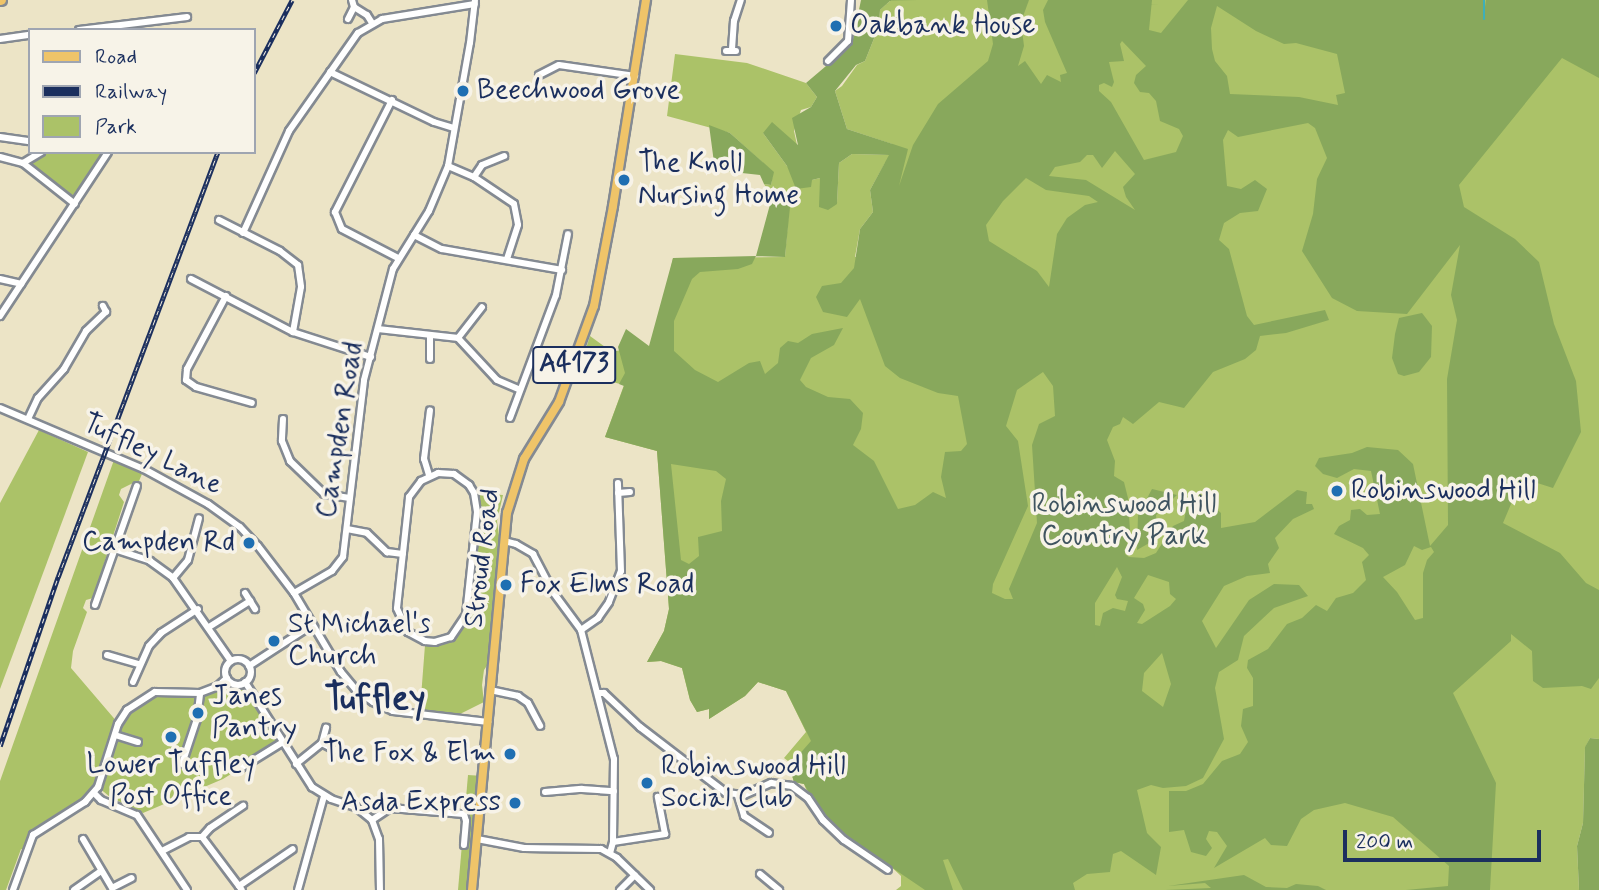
<!DOCTYPE html>
<style>
body{margin:0}
#map{position:relative;width:1599px;height:890px;overflow:hidden;background:#ece4c6;font-family:Mynerve,sans-serif}
div>[style]{position:absolute}
.green>*{inset:0;background:#abc268}
.forest>*{inset:0;background:#88a85c}
.stream>*{height:2px;margin:-1px;padding:0 1px;transform-origin:1px;border-radius:1px;background:#3eafb9}
.roads{filter:drop-shadow(2px 0 #848a92) drop-shadow(-2px 0 #848a92) drop-shadow(0 2px #848a92) drop-shadow(0 -2px #848a92)}
.minor>*{height:6px;margin:-3px;padding:0 3px;transform-origin:3px;border-radius:3px;background:#fff}
.minor>.ring{margin:-3px;padding:0;box-sizing:content-box;background:none;border:6px solid #fff;border-radius:50%}
.major>*{height:8px;margin:-4px;padding:0 4px;transform-origin:4px;border-radius:4px;background:#efc469}
.highway>*{height:10px;margin:-5px;padding:0 5px;transform-origin:5px;border-radius:5px;background:#efc469}
.rail>*{height:4.5px;margin-top:-2.25px;transform-origin:0;background:repeating-linear-gradient(90deg,#f7f3e8 0 5px,#1b2f5e 0 10px);box-sizing:border-box;border-block:2px solid #1b2f5e}
.dots>*{width:19px;height:19px;translate:-50% -50%;box-sizing:border-box;border:4px solid #f7f3e8;border-radius:50%}
span{translate:-50% -50%;white-space:nowrap;text-align:center;line-height:1.15;-webkit-text-stroke:7px #f7f3e8;paint-order:stroke}
.shield-label span{padding:2px 5px;background:#f7f3e8;border:2px solid;border-radius:5px;-webkit-text-stroke-width:0}
.shield-label{font-size:26px;color:#1b2f5e;font-weight:700}
.poi-label{font-size:28px;color:#1b2f5e}
.left{translate:0 -50%;text-align:left}
.right{translate:-100% -50%;text-align:right}
.street-label{font-size:28px;color:#1b2f5e}
.park-label{font-size:28px;color:#3f5460}
.district-label{font-size:35px;color:#1b2f5e;font-weight:700}
.legend{position:absolute;left:28px;top:28px;width:228px;height:126px;box-sizing:border-box;background:#f7f3e8;border:2px solid #9fa5b1;margin:0;padding:9px 12px;list-style:none;font-size:21px;color:#1b2f5e}
.legend li{display:flex;align-items:center;gap:14px;height:35px}
.legend b{width:35px;border:2px solid #9fa5b1}
.scale{position:absolute;left:1343px;top:830px;width:198px;height:32px;box-sizing:border-box;border:4px solid #1b2f5e;border-top:0;padding-left:9px;font-size:21px;line-height:24px;white-space:nowrap;color:#1b2f5e;-webkit-text-stroke:5px #f7f3e8;paint-order:stroke}
</style>
<div id="map">
<div class="green">
<i style="clip-path:polygon(evenodd,891px 0,1599px 0,1599px 739px,1590px 738px,1585px 748px,1583px 823px,1577px 846px,1579px 890px,896px 890px,901px 886px,901px 876px,884px 860px,844px 835px,809px 797px,804px 784px,794px 782px,788px 761px,784px 758px,806px 732px,786px 691px,758px 682px,745px 696px,709px 719px,709px 709px,697px 712px,690px 700px,682px 668px,661px 661px,647px 662px,664px 631px,669px 609px,657px 451px,605px 437px,624px 385px,578px 373px,590px 336px,612px 352px,638px 346px,654px 350px,673px 258px,785px 257px,790px 197px,772px 197px,764px 184px,771px 185px,773px 172px,730px 133px,667px 116px,675px 54px,747px 63px,806px 83px,817px 97px,811px 107px,801px 110px,794px 131px,797px 145px,763px 133px,787px 166px,812px 180px,820px 178px,821px 184px,837px 203px,839px 163px,852px 154px,889px 155px,892px 144px,847px 129px,835px 91px,842px 86px,857px 65px,865px 61px,879px 26px,880px 10px,891px 0,885px 163px,868px 256px,855px 257px,860px 229px,873px 212px,870px 190px,885px 163px)"></i>
<i style="clip-path:polygon(47px 152px,105px 152px,78px 193px,73px 195px,68px 194px,32px 165px,33px 158px)"></i>
<i style="clip-path:polygon(39px 430px,88px 452px,0 689px,0 503px)"></i>
<i style="clip-path:polygon(115px 457px,144px 469px,137px 486px,133px 483px,121px 489px,119px 495px,124px 502px,93px 598px,86px 600px,83px 608px,87px 612px,73px 651px,71px 668px,118px 723px,127px 710px,147px 695px,200px 693px,227px 678px,236px 684px,245px 682px,283px 742px,223px 779px,143px 813px,110px 797px,98px 787px,41px 828px,25px 850px,21px 849px,6px 890px,0 890px,0 781px)"></i>
<i style="clip-path:polygon(474px 493px,503px 495px,497px 521px,499px 535px,488px 664px,484px 670px,482px 685px,484px 702px,458px 715px,420px 710px,425px 645px,442px 641px,464px 623px,477px 512px)"></i>
<i style="clip-path:polygon(468px 775px,483px 776px,472px 890px,458px 890px)"></i>
</div>
<div class="forest">
<i style="clip-path:polygon(evenodd,861px 0,891px 0,880px 10px,879px 26px,865px 61px,856px 65px,835px 91px,847px 129px,908px 149px,899px 186px,913px 145px,938px 104px,988px 61px,993px 44px,987px 0,1029px 0,1021px 22px,1024px 46px,1018px 66px,1025px 61px,1041px 84px,1047px 75px,1061px 82px,1060px 75px,1067px 73px,1045px 22px,1043px 10px,1048px 0,1152px 0,1149px 30px,1161px 33px,1188px 0,1484px 0,1484px 14px,1486px 0,1599px 0,1599px 78px,1562px 58px,1459px 185px,1464px 207px,1515px 239px,1539px 262px,1554px 324px,1576px 381px,1581px 432px,1553px 488px,1522px 478px,1503px 523px,1560px 553px,1586px 583px,1599px 590px,1599px 678px,1591px 689px,1582px 686px,1543px 688px,1533px 681px,1532px 651px,1511px 634px,1511px 641px,1453px 693px,1496px 783px,1490px 890px,1406px 890px,1448px 886px,1449px 866px,1393px 817px,1345px 803px,1314px 810px,1301px 819px,1287px 846px,1271px 845px,1265px 838px,1214px 868px,1227px 846px,1217px 832px,1209px 831px,1206px 839px,1212px 848px,1206px 856px,1191px 852px,1184px 830px,1169px 832px,1169px 791px,1186px 791px,1203px 784px,1222px 761px,1240px 754px,1248px 742px,1241px 726px,1243px 709px,1253px 706px,1253px 678px,1247px 668px,1248px 660px,1268px 649px,1287px 624px,1302px 618px,1316px 605px,1327px 611px,1336px 598px,1353px 593px,1366px 580px,1362px 562px,1369px 555px,1363px 548px,1334px 534px,1339px 526px,1350px 520px,1351px 510px,1360px 509px,1367px 515px,1380px 514px,1371px 471px,1354px 469px,1337px 478px,1323px 474px,1315px 466px,1319px 458px,1352px 453px,1367px 447px,1398px 450px,1413px 464px,1430px 546px,1448px 525px,1447px 379px,1457px 320px,1451px 295px,1460px 245px,1407px 314px,1357px 311px,1332px 298px,1302px 251px,1313px 214px,1317px 179px,1327px 158px,1315px 128px,1308px 123px,1238px 137px,1228px 130px,1223px 140px,1227px 186px,1241px 189px,1255px 180px,1267px 189px,1258px 211px,1240px 213px,1224px 223px,1219px 240px,1229px 249px,1247px 316px,1254px 325px,1325px 310px,1329px 320px,1286px 333px,1260px 336px,1256px 350px,1245px 359px,1213px 372px,1184px 408px,1159px 402px,1133px 424px,1123px 417px,1120px 424px,1113px 427px,1107px 440px,1115px 461px,1114px 476px,1124px 482px,1128px 498px,1130px 531px,1125px 554px,1129px 557px,1144px 558px,1156px 553px,1173px 526px,1184px 521px,1188px 499px,1208px 502px,1221px 513px,1221px 528px,1255px 522px,1297px 490px,1307px 492px,1306px 504px,1312px 504px,1314px 509px,1293px 519px,1275px 538px,1279px 548px,1268px 564px,1270px 573px,1247px 576px,1224px 586px,1202px 621px,1216px 648px,1249px 600px,1274px 584px,1299px 585px,1308px 596px,1274px 608px,1244px 636px,1238px 660px,1219px 672px,1215px 688px,1224px 739px,1203px 778px,1186px 786px,1163px 788px,1151px 785px,1137px 790px,1147px 833px,1161px 847px,1156px 875px,1121px 851px,1113px 854px,1110px 872px,1087px 874px,1073px 883px,1075px 890px,963px 890px,948px 859px,943px 860px,953px 890px,925px 890px,844px 835px,821px 814px,804px 784px,794px 782px,789px 766px,811px 741px,786px 691px,758px 682px,745px 696px,709px 719px,709px 709px,697px 712px,690px 700px,682px 668px,661px 661px,647px 662px,664px 631px,669px 609px,657px 451px,605px 437px,624px 386px,619px 384px,625px 373px,618px 347px,626px 329px,649px 346px,673px 258px,756px 256px,772px 197px,791px 197px,785px 257px,756px 256px,752px 264px,738px 269px,700px 272px,692px 279px,674px 321px,674px 351px,695px 370px,718px 382px,749px 363px,760px 361px,765px 374px,778px 363px,780px 348px,788px 341px,798px 343px,812px 334px,843px 328px,834px 345px,811px 358px,800px 380px,806px 387px,828px 397px,850px 399px,863px 413px,861px 429px,853px 445px,874px 461px,898px 509px,915px 505px,933px 492px,946px 498px,941px 477px,945px 452px,961px 451px,967px 444px,958px 396px,938px 393px,900px 378px,885px 366px,860px 299px,847px 317px,823px 312px,816px 297px,822px 286px,841px 283px,854px 268px,860px 229px,873px 212px,870px 190px,889px 155px,852px 154px,839px 163px,837px 204px,828px 210px,819px 207px,820px 178px,812px 180px,811px 187px,796px 189px,787px 166px,763px 133px,772px 122px,798px 145px,792px 118px,811px 107px,817px 97px,806px 83px,852px 44px,861px 0,1217px 6px,1256px 31px,1284px 44px,1296px 43px,1337px 54px,1345px 93px,1336px 95px,1338px 105px,1299px 97px,1230px 94px,1227px 76px,1215px 61px,1212px 49px,1211px 28px,1217px 6px,861px 0,1122px 41px,1146px 66px,1136px 75px,1134px 83px,1140px 92px,1149px 93px,1156px 101px,1160px 121px,1179px 129px,1183px 136px,1176px 152px,1144px 160px,1111px 102px,1099px 91px,1099px 85px,1104px 83px,1112px 87px,1114px 82px,1109px 62px,1124px 61px,1120px 44px,1122px 41px,861px 0,1115px 151px,1135px 174px,1123px 187px,1126px 197px,1135px 210px,1086px 180px,1049px 176px,1055px 167px,1080px 162px,1087px 155px,1093px 155px,1102px 168px,1115px 151px,861px 0,1026px 178px,1046px 190px,1089px 196px,1098px 202px,1085px 205px,1067px 218px,1057px 234px,1049px 287px,1037px 271px,989px 241px,986px 225px,1003px 201px,1026px 178px,861px 0,1043px 372px,1053px 386px,1055px 416px,1039px 424px,1032px 445px,1037px 523px,1009px 589px,1013px 599px,1005px 599px,992px 593px,993px 584px,1028px 506px,1018px 441px,1006px 426px,1017px 390px,1043px 372px,861px 0,671px 464px,716px 471px,726px 479px,721px 501px,722px 531px,698px 537px,699px 556px,689px 564px,681px 560px,671px 464px,861px 0,1414px 546px,1422px 550px,1431px 547px,1434px 552px,1427px 560px,1423px 573px,1423px 618px,1415px 620px,1397px 592px,1383px 577px,1405px 565px,1414px 546px,861px 0,1117px 567px,1122px 577px,1115px 595px,1117px 599px,1128px 601px,1125px 611px,1113px 608px,1103px 613px,1100px 626px,1095px 625px,1095px 603px,1117px 567px,861px 0,1148px 575px,1169px 582px,1170px 594px,1176px 599px,1170px 606px,1142px 624px,1137px 623px,1145px 610px,1143px 604px,1134px 598px,1148px 575px,861px 0,1162px 653px,1171px 684px,1163px 707px,1142px 691px,1144px 673px,1162px 653px)"></i>
<i style="clip-path:polygon(709px 125px,730px 133px,774px 172px,771px 185px,764px 184px,760px 175px,715px 170px)"></i>
<i style="clip-path:polygon(1422px 313px,1432px 326px,1431px 357px,1419px 372px,1404px 376px,1398px 374px,1392px 358px,1395px 334px,1399px 318px)"></i>
<i style="clip-path:polygon(1152px 489px,1177px 495px,1156px 515px,1158px 538px,1137px 550px,1138px 515px)"></i>
<i style="clip-path:polygon(1590px 738px,1599px 739px,1599px 890px,1579px 890px,1577px 846px,1583px 823px,1585px 747px)"></i>
<i style="clip-path:polygon(1244px 875px,1266px 887px,1287px 888px,1296px 884px,1318px 886px,1326px 890px,1165px 890px,1211px 888px,1205px 883px,1168px 886px)"></i>
</div>
<div class="stream">
<i style="left:1484px;top:0;width:19px;rotate:90deg"></i>
</div>
<div class="roads">
<div class="minor">
<i style="left:354px;top:7px;width:15px;rotate:32deg"></i>
<i style="left:367px;top:15px;width:9px;rotate:58deg"></i>
<i style="left:348px;top:19px;width:13px;rotate:-63deg"></i>
<i style="left:354px;top:7px;width:7px;rotate:-106deg"></i>
<i style="left:79px;top:30px;width:109px;rotate:-6.9deg"></i>
<i style="left:0;top:39px;width:30px;rotate:-8deg"></i>
<i style="left:732px;top:49px;width:28px;rotate:-86deg"></i>
<i style="left:734px;top:21px;width:22px;rotate:-72deg"></i>
<i style="left:726px;top:51px;width:10px"></i>
<i style="left:828px;top:61px;width:28px;rotate:-45deg"></i>
<i style="left:848px;top:41px;width:41px;rotate:-85.8deg"></i>
<i style="left:330px;top:72px;width:115px;rotate:25.7deg"></i>
<i style="left:434px;top:122px;width:21px;rotate:17deg"></i>
<i style="left:539px;top:75px;width:22px;rotate:-27deg"></i>
<i style="left:559px;top:65px;width:77px;rotate:8.2deg"></i>
<i style="left:392px;top:100px;width:126px;rotate:117deg"></i>
<i style="left:335px;top:212px;width:18px;rotate:68deg"></i>
<i style="left:342px;top:229px;width:63px;rotate:27.4deg"></i>
<i style="left:0;top:137px;width:30px;rotate:8deg"></i>
<i style="left:0;top:157px;width:24px;rotate:15deg"></i>
<i style="left:23px;top:163px;width:66px;rotate:38.3deg"></i>
<i style="left:23px;top:163px;width:21px;rotate:-31deg"></i>
<i style="left:448px;top:166px;width:28px;rotate:23deg"></i>
<i style="left:474px;top:177px;width:48px;rotate:34deg"></i>
<i style="left:514px;top:204px;width:21px;rotate:79deg"></i>
<i style="left:518px;top:225px;width:36px;rotate:108deg"></i>
<i style="left:474px;top:177px;width:14px;rotate:-56deg"></i>
<i style="left:482px;top:165px;width:24px;rotate:-22deg"></i>
<i style="left:219px;top:220px;width:68px;rotate:26.9deg"></i>
<i style="left:280px;top:251px;width:23px;rotate:38deg"></i>
<i style="left:298px;top:265px;width:22px;rotate:82deg"></i>
<i style="left:301px;top:287px;width:46px;rotate:100.1deg"></i>
<i style="left:243px;top:233px;width:112px;rotate:-65.7deg"></i>
<i style="left:289px;top:131px;width:120px;rotate:-54.9deg"></i>
<i style="left:358px;top:33px;width:28px;rotate:-30deg"></i>
<i style="left:382px;top:19px;width:94px;rotate:-9.2deg"></i>
<i style="left:414px;top:235px;width:31px;rotate:27deg"></i>
<i style="left:442px;top:249px;width:122px;rotate:9.9deg"></i>
<i style="left:0;top:279px;width:22px;rotate:13deg"></i>
<i style="left:191px;top:279px;width:115px;rotate:27.5deg"></i>
<i style="left:293px;top:332px;width:82px;rotate:17.8deg"></i>
<i style="left:226px;top:296px;width:83px;rotate:118.1deg"></i>
<i style="left:187px;top:369px;width:11px;rotate:95deg"></i>
<i style="left:186px;top:380px;width:12px;rotate:35deg"></i>
<i style="left:196px;top:387px;width:58px;rotate:15.9deg"></i>
<i style="left:0;top:316px;width:196px;rotate:-56.6deg"></i>
<i style="left:378px;top:329px;width:81px;rotate:6.4deg"></i>
<i style="left:458px;top:338px;width:57px;rotate:47.1deg"></i>
<i style="left:497px;top:380px;width:25px;rotate:23deg"></i>
<i style="left:430px;top:335px;width:24px;rotate:90deg"></i>
<i style="left:458px;top:338px;width:39px;rotate:-52deg"></i>
<i style="left:0;top:408px;width:156px;rotate:23deg"></i>
<i style="left:144px;top:469px;width:73px;rotate:28.7deg"></i>
<i style="left:208px;top:504px;width:39px;rotate:36deg"></i>
<i style="left:240px;top:527px;width:26px;rotate:47deg"></i>
<i style="left:258px;top:546px;width:59px;rotate:52.5deg"></i>
<i style="left:294px;top:593px;width:92px;rotate:59.3deg"></i>
<i style="left:341px;top:672px;width:23px;rotate:50deg"></i>
<i style="left:356px;top:690px;width:21px;rotate:35deg"></i>
<i style="left:373px;top:702px;width:22px;rotate:24deg"></i>
<i style="left:393px;top:711px;width:96px;rotate:6.6deg"></i>
<i style="left:510px;top:418px;width:131px;rotate:-69.5deg"></i>
<i style="left:556px;top:295px;width:62px;rotate:-78.9deg"></i>
<i style="left:28px;top:419px;width:23px;rotate:-65deg"></i>
<i style="left:38px;top:398px;width:39px;rotate:-48deg"></i>
<i style="left:64px;top:369px;width:44px;rotate:-59.9deg"></i>
<i style="left:86px;top:331px;width:28px;rotate:-44deg"></i>
<i style="left:106px;top:312px;width:7px;rotate:-117deg"></i>
<i style="left:283px;top:419px;width:22px;rotate:93deg"></i>
<i style="left:282px;top:441px;width:22px;rotate:68deg"></i>
<i style="left:290px;top:461px;width:47px;rotate:44.1deg"></i>
<i style="left:324px;top:494px;width:26px;rotate:9deg"></i>
<i style="left:438px;top:473px;width:16px;rotate:4deg"></i>
<i style="left:454px;top:474px;width:19px;rotate:36deg"></i>
<i style="left:469px;top:485px;width:9px;rotate:58deg"></i>
<i style="left:474px;top:493px;width:19px;rotate:81deg"></i>
<i style="left:477px;top:512px;width:104px;rotate:96.1deg"></i>
<i style="left:466px;top:615px;width:27px;rotate:124deg"></i>
<i style="left:451px;top:637px;width:17px;rotate:163deg"></i>
<i style="left:435px;top:642px;width:10px;rotate:-174deg"></i>
<i style="left:425px;top:641px;width:19px;rotate:-152deg"></i>
<i style="left:408px;top:632px;width:26px;rotate:-115deg"></i>
<i style="left:397px;top:608px;width:112px;rotate:-83.8deg"></i>
<i style="left:409px;top:497px;width:20px;rotate:-53deg"></i>
<i style="left:421px;top:481px;width:19px;rotate:-25deg"></i>
<i style="left:429px;top:475px;width:17px;rotate:-107deg"></i>
<i style="left:424px;top:459px;width:49px;rotate:-83deg"></i>
<i style="left:618px;top:493px;width:12px;rotate:-5deg"></i>
<i style="left:347px;top:529px;width:20px;rotate:11deg"></i>
<i style="left:367px;top:533px;width:28px;rotate:44deg"></i>
<i style="left:387px;top:552px;width:16px;rotate:7deg"></i>
<i style="left:504px;top:541px;width:12px;rotate:14deg"></i>
<i style="left:516px;top:544px;width:20px;rotate:30deg"></i>
<i style="left:533px;top:554px;width:43px;rotate:62.2deg"></i>
<i style="left:553px;top:592px;width:47px;rotate:53.6deg"></i>
<i style="left:581px;top:630px;width:133px;rotate:75.7deg"></i>
<i style="left:614px;top:759px;width:83px;rotate:90.7deg"></i>
<i style="left:613px;top:842px;width:11px;rotate:105deg"></i>
<i style="left:114px;top:549px;width:38px;rotate:18deg"></i>
<i style="left:150px;top:561px;width:29px;rotate:36deg"></i>
<i style="left:173px;top:578px;width:101px;rotate:55.1deg"></i>
<i style="left:173px;top:578px;width:23px;rotate:-50deg"></i>
<i style="left:188px;top:560px;width:43px;rotate:-75.3deg"></i>
<i style="left:245px;top:593px;width:19px;rotate:58deg"></i>
<i style="left:294px;top:593px;width:44px;rotate:-30.1deg"></i>
<i style="left:332px;top:571px;width:18px;rotate:-52deg"></i>
<i style="left:343px;top:557px;width:178px;rotate:-83.2deg"></i>
<i style="left:364px;top:380px;width:115px;rotate:-75.4deg"></i>
<i style="left:393px;top:269px;width:68px;rotate:-58.2deg"></i>
<i style="left:429px;top:211px;width:49px;rotate:-67.1deg"></i>
<i style="left:448px;top:166px;width:125px;rotate:-79.9deg"></i>
<i style="left:470px;top:43px;width:43px;rotate:-83.4deg"></i>
<i style="left:95px;top:605px;width:126px;rotate:-70.6deg"></i>
<i style="left:209px;top:627px;width:49px;rotate:-32.4deg"></i>
<i style="left:581px;top:630px;width:21px;rotate:-35deg"></i>
<i style="left:598px;top:618px;width:19px;rotate:-55deg"></i>
<i style="left:609px;top:602px;width:33px;rotate:-69deg"></i>
<i style="left:621px;top:571px;width:88px;rotate:-92deg"></i>
<i style="left:107px;top:655px;width:33px;rotate:16deg"></i>
<i class="ring" style="left:225px;top:659px;width:20px;height:20px"></i>
<i style="left:249px;top:666px;width:75px;rotate:-33.1deg"></i>
<i style="left:133px;top:682px;width:39px;rotate:-66deg"></i>
<i style="left:149px;top:646px;width:18px;rotate:-47deg"></i>
<i style="left:161px;top:633px;width:44px;rotate:-33deg"></i>
<i style="left:245px;top:682px;width:125px;rotate:57.5deg"></i>
<i style="left:312px;top:787px;width:22px;rotate:32deg"></i>
<i style="left:331px;top:799px;width:26px;rotate:18deg"></i>
<i style="left:356px;top:807px;width:21px;rotate:39deg"></i>
<i style="left:372px;top:820px;width:20px;rotate:70deg"></i>
<i style="left:379px;top:839px;width:51px;rotate:88.9deg"></i>
<i style="left:490px;top:690px;width:29px;rotate:12deg"></i>
<i style="left:518px;top:696px;width:12px;rotate:35deg"></i>
<i style="left:528px;top:703px;width:26px;rotate:62deg"></i>
<i style="left:598px;top:693px;width:6px"></i>
<i style="left:604px;top:693px;width:50px;rotate:43.4deg"></i>
<i style="left:640px;top:727px;width:108px;rotate:37.5deg"></i>
<i style="left:726px;top:793px;width:18px;rotate:6deg"></i>
<i style="left:744px;top:795px;width:30px;rotate:-24deg"></i>
<i style="left:771px;top:783px;width:21px;rotate:8deg"></i>
<i style="left:792px;top:786px;width:20px;rotate:37deg"></i>
<i style="left:808px;top:798px;width:27px;rotate:56deg"></i>
<i style="left:823px;top:820px;width:29px;rotate:44deg"></i>
<i style="left:844px;top:840px;width:53px;rotate:34.3deg"></i>
<i style="left:115px;top:735px;width:24px;rotate:17deg"></i>
<i style="left:322px;top:743px;width:15px;rotate:28deg"></i>
<i style="left:182px;top:764px;width:47px;rotate:-71.6deg"></i>
<i style="left:197px;top:719px;width:26px;rotate:-83deg"></i>
<i style="left:296px;top:764px;width:33px;rotate:-39deg"></i>
<i style="left:322px;top:743px;width:16px;rotate:-75deg"></i>
<i style="left:241px;top:768px;width:49px;rotate:-31.8deg"></i>
<i style="left:545px;top:792px;width:37px;rotate:-5deg"></i>
<i style="left:582px;top:789px;width:32px;rotate:4deg"></i>
<i style="left:94px;top:793px;width:10px;rotate:45deg"></i>
<i style="left:101px;top:800px;width:39px;rotate:23deg"></i>
<i style="left:137px;top:815px;width:90px;rotate:56.3deg"></i>
<i style="left:738px;top:796px;width:21px;rotate:73deg"></i>
<i style="left:744px;top:816px;width:30px;rotate:34deg"></i>
<i style="left:372px;top:820px;width:22px;rotate:-34deg"></i>
<i style="left:390px;top:808px;width:74px;rotate:4.6deg"></i>
<i style="left:464px;top:814px;width:7px;rotate:74deg"></i>
<i style="left:466px;top:821px;width:24px;rotate:95deg"></i>
<i style="left:202px;top:837px;width:12px;rotate:-48deg"></i>
<i style="left:210px;top:828px;width:40px;rotate:-34deg"></i>
<i style="left:83px;top:839px;width:57px;rotate:59.4deg"></i>
<i style="left:112px;top:888px;width:22px;rotate:-27deg"></i>
<i style="left:477px;top:839px;width:48px;rotate:10.8deg"></i>
<i style="left:524px;top:848px;width:77px;rotate:0.7deg"></i>
<i style="left:601px;top:849px;width:18px;rotate:29deg"></i>
<i style="left:617px;top:858px;width:46px;rotate:44.1deg"></i>
<i style="left:613px;top:842px;width:53px;rotate:-8.7deg"></i>
<i style="left:665px;top:834px;width:38px;rotate:-101deg"></i>
<i style="left:162px;top:851px;width:30px;rotate:-27deg"></i>
<i style="left:189px;top:837px;width:13px"></i>
<i style="left:202px;top:837px;width:66px;rotate:53deg"></i>
<i style="left:760px;top:874px;width:25px;rotate:40deg"></i>
<i style="left:239px;top:886px;width:65px;rotate:-34.4deg"></i>
<i style="left:13px;top:890px;width:59px;rotate:-70deg"></i>
<i style="left:33px;top:835px;width:62px;rotate:-32.4deg"></i>
<i style="left:85px;top:802px;width:20px;rotate:-49deg"></i>
<i style="left:98px;top:787px;width:66px;rotate:-72.4deg"></i>
<i style="left:118px;top:724px;width:17px;rotate:-57deg"></i>
<i style="left:127px;top:710px;width:33px;rotate:-33deg"></i>
<i style="left:155px;top:692px;width:45px;rotate:1.3deg"></i>
<i style="left:200px;top:693px;width:19px;rotate:-21deg"></i>
<i style="left:218px;top:686px;width:12px;rotate:-42deg"></i>
<i style="left:74px;top:890px;width:33px;rotate:-35deg"></i>
<i style="left:298px;top:890px;width:98px;rotate:-74.5deg"></i>
<i style="left:620px;top:890px;width:21px;rotate:-45deg"></i>
</div>
<div class="major">
<i style="left:472px;top:890px;width:379px;rotate:-84.7deg"></i>
<i style="left:507px;top:513px;width:57px;rotate:-72.5deg"></i>
<i style="left:524px;top:459px;width:67px;rotate:-58.4deg"></i>
<i style="left:559px;top:402px;width:102px;rotate:-70deg"></i>
<i style="left:594px;top:306px;width:102px;rotate:-79.2deg"></i>
<i style="left:613px;top:206px;width:209px;rotate:-80.9deg"></i>
</div>
<div class="highway">
<i style="left:0;top:0;width:1px"></i>
</div>
</div>
<div class="rail">
<i style="left:254px;top:73px;width:82px;rotate:-62.5deg"></i>
<i style="left:0;top:746px;width:179px;rotate:-71.1deg"></i>
<i style="left:58px;top:577px;width:454px;rotate:-69.4deg"></i>
</div>
<div class="dots">
<i style="left:836px;top:26px;background:#1f6fb2"></i>
<i style="left:463px;top:91px;background:#1f6fb2"></i>
<i style="left:624px;top:180px;background:#1f6fb2"></i>
<i style="left:1337px;top:491px;background:#1f6fb2"></i>
<i style="left:249px;top:543px;background:#1f6fb2"></i>
<i style="left:506px;top:585px;background:#1f6fb2"></i>
<i style="left:274px;top:641px;background:#1f6fb2"></i>
<i style="left:198px;top:713px;background:#1f6fb2"></i>
<i style="left:171px;top:737px;background:#1f6fb2"></i>
<i style="left:510px;top:754px;background:#1f6fb2"></i>
<i style="left:647px;top:783px;background:#1f6fb2"></i>
<i style="left:515px;top:803px;background:#1f6fb2"></i>
</div>
<div class="shield-label">
<span style="left:574px;top:365px">A4173</span>
</div>
<div class="poi-label">
<span class="left" style="left:850px;top:26px">Oakbank House</span>
<span class="left" style="left:477px;top:91px">Beechwood Grove</span>
<span class="left" style="left:638px;top:180px">The Knoll<br>Nursing Home</span>
<span class="left" style="left:1351px;top:491px">Robinswood Hill</span>
<span class="right" style="left:235px;top:543px">Campden Rd</span>
<span class="left" style="left:520px;top:585px">Fox Elms Road</span>
<span class="left" style="left:288px;top:641px">St Michael's<br>Church</span>
<span class="left" style="left:212px;top:713px">Janes<br>Pantry</span>
<span class="right" style="left:496px;top:754px">The Fox &amp; Elm</span>
<span style="left:171px;top:781px">Lower Tuffley<br>Post Office</span>
<span class="left" style="left:661px;top:783px">Robinswood Hill<br>Social Club</span>
<span class="right" style="left:501px;top:803px">Asda Express</span>
</div>
<div class="street-label">
<span style="left:341px;top:430px;rotate:-81deg">Campden Road</span>
<span style="left:152px;top:455px;rotate:26deg">Tuffley Lane</span>
<span style="left:483px;top:558px;rotate:-83deg">Stroud Road</span>
</div>
<div class="park-label">
<span style="left:1124px;top:521px">Robinswood Hill<br>Country Park</span>
</div>
<div class="district-label">
<span style="left:375px;top:699px">Tuffley</span>
</div>
<ul class="legend">
<li><b style="height:9px;background:#efc469"></b>Road</li>
<li><b style="height:9px;background:#1b2f5e"></b>Railway</li>
<li><b style="height:19px;background:#abc268"></b>Park</li>
</ul>
<div class="scale">200 m</div>
</div>
